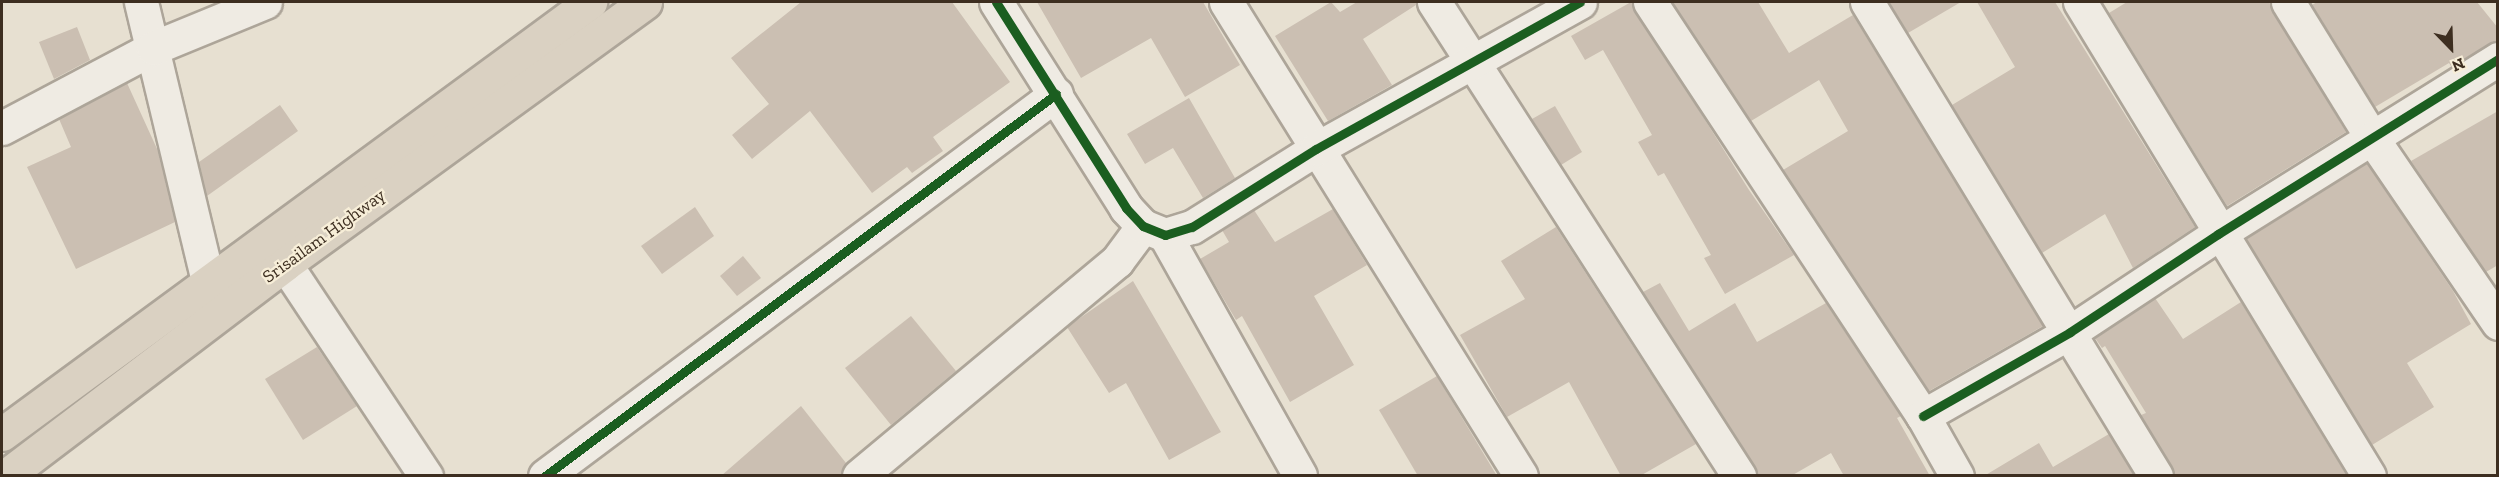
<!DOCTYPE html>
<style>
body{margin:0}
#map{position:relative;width:2499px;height:477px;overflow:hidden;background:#e7e0d1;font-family:"Zilla Slab",serif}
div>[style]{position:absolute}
.building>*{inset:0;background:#cbbfb2}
.roads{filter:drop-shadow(2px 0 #ada599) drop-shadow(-2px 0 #ada599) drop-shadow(0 2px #ada599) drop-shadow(0 -2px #ada599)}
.street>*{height:33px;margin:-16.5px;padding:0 16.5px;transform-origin:16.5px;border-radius:16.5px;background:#efebe3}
.secondary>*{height:33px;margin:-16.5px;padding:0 16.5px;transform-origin:16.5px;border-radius:16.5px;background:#efebe3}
.highway>*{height:33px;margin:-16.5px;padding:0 16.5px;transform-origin:16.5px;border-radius:16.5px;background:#dad1c2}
.cycleway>*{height:9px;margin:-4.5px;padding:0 4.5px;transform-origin:4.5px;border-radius:4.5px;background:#1b5e20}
span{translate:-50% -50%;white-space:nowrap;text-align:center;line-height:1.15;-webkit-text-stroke:4.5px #f7eed8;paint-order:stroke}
.street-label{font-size:18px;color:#3d2e20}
.frame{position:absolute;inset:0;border:3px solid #3d2e20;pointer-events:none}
.north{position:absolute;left:2421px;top:18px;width:60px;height:60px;-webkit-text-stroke:4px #f7eed8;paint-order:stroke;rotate:157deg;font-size:16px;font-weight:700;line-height:24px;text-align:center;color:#3d2e20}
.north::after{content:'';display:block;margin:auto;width:21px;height:27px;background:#3d2e20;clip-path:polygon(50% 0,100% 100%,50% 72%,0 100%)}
</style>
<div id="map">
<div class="building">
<i style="clip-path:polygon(801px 2px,952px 2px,1010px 82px,933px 137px,943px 151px,912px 173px,907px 167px,872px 193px,810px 111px,752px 159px,732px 135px,769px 104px,731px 58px)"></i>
<i style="clip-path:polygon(1037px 2px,1203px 2px,1240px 65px,1185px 97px,1151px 38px,1081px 78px)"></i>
<i style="clip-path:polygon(1331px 2px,1340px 12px,1357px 2px,1416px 2px,1416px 5px,1363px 39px,1392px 85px,1328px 121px,1275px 36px)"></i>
<i style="clip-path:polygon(1631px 2px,1749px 190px,1794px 255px,1725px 294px,1704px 258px,1711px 255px,1664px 173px,1658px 176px,1638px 142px,1652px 135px,1603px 50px,1585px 60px,1571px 36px)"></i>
<i style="clip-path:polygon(1672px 2px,1758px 2px,1789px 53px,1853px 15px,2043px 326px,1929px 391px,1783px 170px,1848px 131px,1819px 80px,1751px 121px)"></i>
<i style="clip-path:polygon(1889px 2px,1961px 2px,1908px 33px)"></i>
<i style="clip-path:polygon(1977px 2px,2055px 2px,2195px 227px,2133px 268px,2105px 214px,2042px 253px,1952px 105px,2015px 67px)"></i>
<i style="clip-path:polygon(2127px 2px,2269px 2px,2346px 132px,2227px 206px,2109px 13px)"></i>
<i style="clip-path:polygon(2317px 2px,2477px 2px,2498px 28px,2498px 40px,2451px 66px,2449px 63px,2375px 107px,2312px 5px)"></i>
<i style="clip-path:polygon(77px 27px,90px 60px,54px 79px,39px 42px)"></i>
<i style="clip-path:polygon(127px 83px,158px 151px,175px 222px,76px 269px,27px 167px,71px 147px,59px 119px)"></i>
<i style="clip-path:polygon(1189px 98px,1235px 178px,1203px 198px,1173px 148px,1145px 164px,1127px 134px)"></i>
<i style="clip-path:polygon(280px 105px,298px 131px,207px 196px,199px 162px)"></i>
<i style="clip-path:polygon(1555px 106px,1582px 152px,1561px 165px,1532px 119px)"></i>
<i style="clip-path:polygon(2498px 111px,2498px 265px,2486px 272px,2411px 161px)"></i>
<i style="clip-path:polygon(2367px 163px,2453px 291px,2471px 324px,2407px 363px,2434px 407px,2372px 445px,2246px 239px)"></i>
<i style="clip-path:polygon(695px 207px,714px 236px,662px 274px,641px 246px)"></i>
<i style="clip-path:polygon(1333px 209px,1367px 265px,1314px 296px,1354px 365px,1290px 402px,1242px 316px,1236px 320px,1200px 259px,1229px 242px,1222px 230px,1254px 210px,1275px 242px)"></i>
<i style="clip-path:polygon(1556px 227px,1696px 444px,1640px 476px,1621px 476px,1569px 382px,1507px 417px,1460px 335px,1525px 299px,1501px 261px)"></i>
<i style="clip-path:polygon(743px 256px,761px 278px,737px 296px,720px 276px)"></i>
<i style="clip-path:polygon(1133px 281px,1221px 432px,1169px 460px,1126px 383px,1109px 393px,1067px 327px)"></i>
<i style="clip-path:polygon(1660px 283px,1689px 331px,1735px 303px,1757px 342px,1826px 303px,1901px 416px,1897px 418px,1930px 476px,1844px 476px,1831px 453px,1791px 476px,1758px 476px,1643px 292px)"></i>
<i style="clip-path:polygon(2155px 298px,2183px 339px,2241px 302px,2347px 476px,2175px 476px,2141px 415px,2146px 413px,2105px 346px,2102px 348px,2095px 338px)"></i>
<i style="clip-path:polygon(911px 316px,956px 371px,891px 425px,845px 368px)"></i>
<i style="clip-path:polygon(317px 347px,357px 406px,303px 440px,265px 379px)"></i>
<i style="clip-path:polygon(1437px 376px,1497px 476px,1418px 476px,1379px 410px)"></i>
<i style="clip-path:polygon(801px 406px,846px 463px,841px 476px,721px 476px)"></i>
<i style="clip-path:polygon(2109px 434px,2134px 476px,1984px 476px,2039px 443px,2053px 467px)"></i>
</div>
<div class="roads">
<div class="street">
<i style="left:141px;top:2px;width:287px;rotate:76.5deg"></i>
<i style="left:1226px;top:2px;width:558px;rotate:58.1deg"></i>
<i style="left:1434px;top:2px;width:564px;rotate:57.24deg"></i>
<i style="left:1650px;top:2px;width:496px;rotate:56.6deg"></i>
<i style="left:1923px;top:416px;width:69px;rotate:60.5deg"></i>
<i style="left:1867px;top:2px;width:555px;rotate:58.63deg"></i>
<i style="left:2080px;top:2px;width:555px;rotate:58.63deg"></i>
<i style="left:2288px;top:2px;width:160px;rotate:58.3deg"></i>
<i style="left:2372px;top:138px;width:224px;rotate:55.7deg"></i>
<i style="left:2px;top:128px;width:171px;rotate:-27.9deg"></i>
<i style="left:153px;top:48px;width:121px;rotate:-22.3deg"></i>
<i style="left:1165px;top:235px;width:276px;rotate:60.7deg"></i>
<i style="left:285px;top:264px;width:255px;rotate:56.4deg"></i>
<i style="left:1923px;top:416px;width:169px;rotate:-29.7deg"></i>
<i style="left:2070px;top:332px;width:178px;rotate:-33.5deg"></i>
<i style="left:2218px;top:234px;width:330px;rotate:-32deg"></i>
<i style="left:545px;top:476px;width:638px;rotate:-36.78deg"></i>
<i style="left:859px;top:476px;width:336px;rotate:-39.8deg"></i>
<i style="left:1117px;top:261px;width:44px;rotate:-53.4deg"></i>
</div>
<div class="secondary">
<i style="left:996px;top:2px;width:244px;rotate:57.7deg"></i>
<i style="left:1126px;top:208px;width:25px;rotate:47deg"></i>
<i style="left:1143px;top:226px;width:24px;rotate:22deg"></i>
<i style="left:1165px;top:235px;width:28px;rotate:-17deg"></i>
<i style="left:1192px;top:227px;width:146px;rotate:-32.2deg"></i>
<i style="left:1316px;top:149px;width:302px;rotate:-29.1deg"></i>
</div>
<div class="highway">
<i style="left:2px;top:434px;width:730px;rotate:-36.3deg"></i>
<i style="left:6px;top:476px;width:350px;rotate:-37.2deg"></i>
<i style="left:285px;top:264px;width:445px;rotate:-36deg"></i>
</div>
</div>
<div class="cycleway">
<i style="left:996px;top:2px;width:244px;rotate:57.7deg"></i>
<i style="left:1126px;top:208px;width:25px;rotate:47deg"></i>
<i style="left:1143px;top:226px;width:24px;rotate:22deg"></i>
<i style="left:1165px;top:235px;width:28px;rotate:-17deg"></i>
<i style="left:1192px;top:227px;width:146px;rotate:-32.2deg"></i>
<i style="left:1316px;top:149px;width:302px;rotate:-29.1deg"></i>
<i style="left:1923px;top:416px;width:169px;rotate:-29.7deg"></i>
<i style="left:2070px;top:332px;width:178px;rotate:-33.5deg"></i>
<i style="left:2218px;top:234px;width:330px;rotate:-32deg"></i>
<i style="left:545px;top:476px;width:638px;rotate:-36.78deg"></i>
</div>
<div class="street-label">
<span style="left:324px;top:236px;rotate:-36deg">Srisailam Highway</span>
</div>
<div class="frame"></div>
<div class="north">N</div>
</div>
